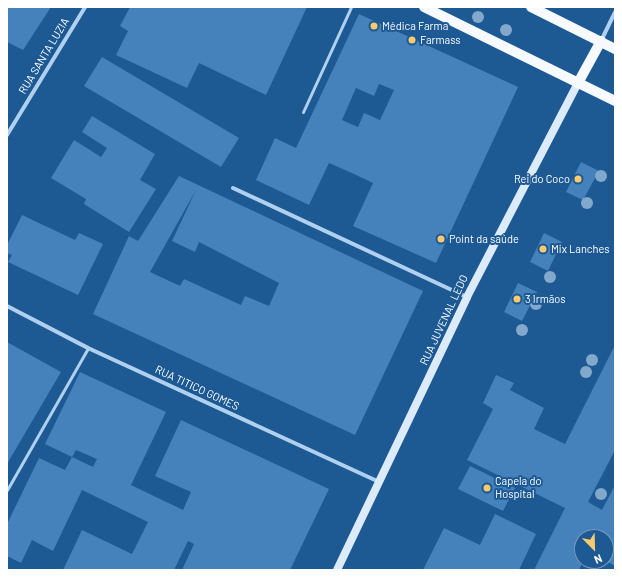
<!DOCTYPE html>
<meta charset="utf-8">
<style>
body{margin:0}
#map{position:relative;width:622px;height:577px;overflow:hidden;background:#1d5993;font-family:Barlow,sans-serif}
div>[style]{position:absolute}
.building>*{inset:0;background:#4581ba}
.lane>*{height:3px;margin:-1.5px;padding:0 1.5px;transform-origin:1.5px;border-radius:1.5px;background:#afd0ef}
.street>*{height:4px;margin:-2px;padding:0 2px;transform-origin:2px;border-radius:2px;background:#afd0ef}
.secondary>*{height:8px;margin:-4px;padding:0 4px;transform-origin:4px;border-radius:4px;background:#dcebfa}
.primary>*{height:10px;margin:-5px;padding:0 5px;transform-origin:5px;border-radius:5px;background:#f6faff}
.trees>*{width:12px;height:12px;margin:-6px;border-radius:50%;background:#82a8cc}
.dots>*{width:11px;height:11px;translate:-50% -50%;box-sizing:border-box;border:2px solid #1d5993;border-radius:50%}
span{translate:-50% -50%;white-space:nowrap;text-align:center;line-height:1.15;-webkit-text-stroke:4px #1d5993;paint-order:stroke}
.poi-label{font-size:11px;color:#fff}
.left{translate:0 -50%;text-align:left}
.right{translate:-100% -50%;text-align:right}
.street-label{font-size:11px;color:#fff}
.frame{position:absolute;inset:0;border:8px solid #fff;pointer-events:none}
.north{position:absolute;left:574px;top:529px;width:40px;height:40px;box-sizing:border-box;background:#1d5993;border:1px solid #779bbe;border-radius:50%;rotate:157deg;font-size:11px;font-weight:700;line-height:16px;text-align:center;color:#fff}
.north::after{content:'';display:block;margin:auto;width:14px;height:18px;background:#feca6d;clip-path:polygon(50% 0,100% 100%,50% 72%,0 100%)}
</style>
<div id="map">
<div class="building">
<i style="clip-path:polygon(8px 7px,51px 7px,23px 50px,7px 42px)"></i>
<i style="clip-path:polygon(130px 7px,307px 7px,266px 95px,199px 63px,187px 88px,116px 55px,128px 31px,120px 26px)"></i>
<i style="clip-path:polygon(evenodd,359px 14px,518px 87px,436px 263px,353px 226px,373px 183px,354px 174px,329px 163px,309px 205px,256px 180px,275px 138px,296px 148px,359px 14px,379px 84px,394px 90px,380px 120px,364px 113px,358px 127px,342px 120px,356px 88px,374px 96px,379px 84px)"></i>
<i style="clip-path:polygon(102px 57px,239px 138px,221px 167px,84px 86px)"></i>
<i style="clip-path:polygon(92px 116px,155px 154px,140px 180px,156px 189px,129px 232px,84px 204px,86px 199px,51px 178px,74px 140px,101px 157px,107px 148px,82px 132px)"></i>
<i style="clip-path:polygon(581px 162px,599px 171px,583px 200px,566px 192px)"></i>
<i style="clip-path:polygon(evenodd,179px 176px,423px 291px,355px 435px,93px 314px,129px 236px,138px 241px,179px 176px,196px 190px,172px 241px,195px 252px,199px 242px,279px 283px,269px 306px,245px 296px,241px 305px,184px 279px,180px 286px,150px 272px,196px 190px)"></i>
<i style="clip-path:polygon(22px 215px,75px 240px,79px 233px,103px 244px,78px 295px,8px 262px,12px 255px,7px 253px,7px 245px)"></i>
<i style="clip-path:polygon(544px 233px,562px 242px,548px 271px,530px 262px)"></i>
<i style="clip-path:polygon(518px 283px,537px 292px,522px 321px,504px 312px)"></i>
<i style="clip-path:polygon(7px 342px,61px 372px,7px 464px)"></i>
<i style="clip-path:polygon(615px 345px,615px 450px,588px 502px,602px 510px,615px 485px,615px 566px,606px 561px,606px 537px,582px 537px,583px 561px,579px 570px,534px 570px,565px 508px,467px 460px,493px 409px,483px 403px,496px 375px,514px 383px,510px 390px,544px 408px,534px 429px,565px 444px)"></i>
<i style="clip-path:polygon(80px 372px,166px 412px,131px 485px,183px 510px,191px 492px,155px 476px,181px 420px,329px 489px,290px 570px,182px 570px,194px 544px,188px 541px,174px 570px,63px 570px,82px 530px,132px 554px,148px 522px,82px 490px,53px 551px,32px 540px,21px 563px,7px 556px,7px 524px,39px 458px,65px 470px,72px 457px,93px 467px,97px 459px,76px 450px,72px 457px,45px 444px)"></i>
<i style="clip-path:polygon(470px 466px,515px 488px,503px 511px,458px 489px)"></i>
<i style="clip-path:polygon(495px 514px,536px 534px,519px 570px,423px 570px,444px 528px,480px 545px)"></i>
</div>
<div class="lane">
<i style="left:303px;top:112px;width:115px;rotate:-65.4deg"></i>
<i style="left:7px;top:490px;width:163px;rotate:-60.3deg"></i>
</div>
<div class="street">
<i style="left:601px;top:41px;width:32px;rotate:-64deg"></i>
<i style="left:7px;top:135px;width:150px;rotate:-58.6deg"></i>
<i style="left:233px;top:188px;width:258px;rotate:25deg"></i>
<i style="left:7px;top:306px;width:91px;rotate:27.4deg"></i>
<i style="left:88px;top:348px;width:320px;rotate:24.7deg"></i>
</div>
<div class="secondary">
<i style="left:337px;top:570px;width:302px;rotate:-64.5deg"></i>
<i style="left:467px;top:297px;width:241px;rotate:-62.6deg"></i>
</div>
<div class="primary">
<i style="left:424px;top:7px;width:213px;rotate:26.2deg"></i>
<i style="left:531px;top:7px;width:94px;rotate:26.6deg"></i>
<i style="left:578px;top:83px;width:48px;rotate:-61.3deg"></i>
</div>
<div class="trees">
<i style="left:478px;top:17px"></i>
<i style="left:506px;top:30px"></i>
<i style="left:601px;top:176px"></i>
<i style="left:587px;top:203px"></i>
<i style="left:550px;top:277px"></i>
<i style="left:536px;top:304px"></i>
<i style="left:522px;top:330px"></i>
<i style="left:592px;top:360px"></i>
<i style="left:586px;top:372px"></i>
<i style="left:601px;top:494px"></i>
</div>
<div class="dots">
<i style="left:374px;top:26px;background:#feca6d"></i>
<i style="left:412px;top:40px;background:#feca6d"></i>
<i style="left:578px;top:179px;background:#feca6d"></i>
<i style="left:441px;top:239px;background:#feca6d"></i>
<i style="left:543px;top:249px;background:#feca6d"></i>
<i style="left:517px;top:299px;background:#feca6d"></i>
<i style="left:487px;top:488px;background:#feca6d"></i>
</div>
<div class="poi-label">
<span class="left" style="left:382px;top:26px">Médica Farma</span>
<span class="left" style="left:420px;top:40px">Farmass</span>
<span class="right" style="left:570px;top:179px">Rei do Coco</span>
<span class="left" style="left:449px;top:239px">Point da saúde</span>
<span class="left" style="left:551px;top:249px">Mix Lanches</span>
<span class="left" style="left:525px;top:299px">3 Irmãos</span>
<span class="left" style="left:495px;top:488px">Capela do<br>Hospital</span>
</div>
<div class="street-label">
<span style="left:44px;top:56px;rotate:-59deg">RUA SANTA LUZIA</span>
<span style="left:444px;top:320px;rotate:-65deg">RUA JUVENAL LEDO</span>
<span style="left:197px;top:388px;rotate:25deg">RUA TITICO GOMES</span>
</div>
<div class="frame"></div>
<div class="north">N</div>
</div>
